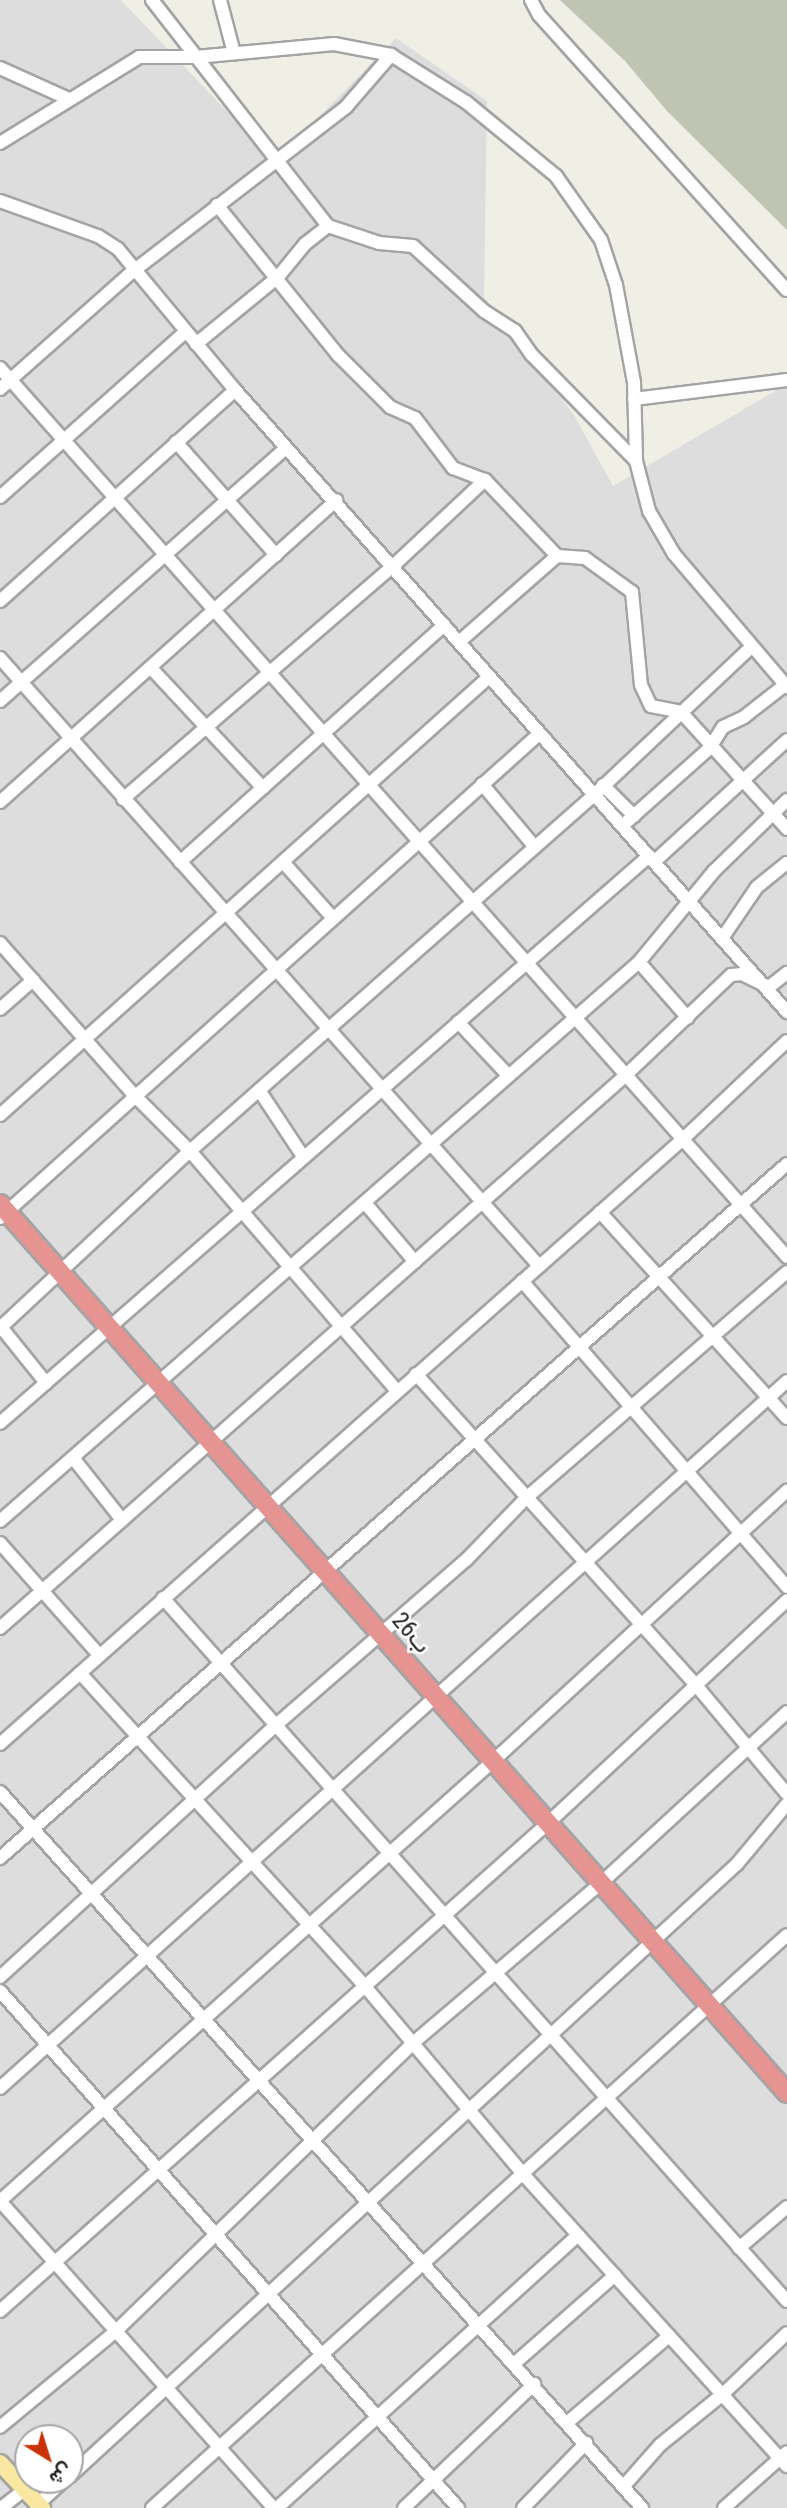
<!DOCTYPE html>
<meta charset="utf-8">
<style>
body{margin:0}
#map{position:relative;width:787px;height:2508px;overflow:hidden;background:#f0efe6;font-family:"Roboto Condensed",Vazirmatn,sans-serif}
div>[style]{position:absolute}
.residential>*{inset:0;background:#dedddd}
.construction>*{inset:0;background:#c0c4b2}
.roads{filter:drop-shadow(2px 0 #a4a4a4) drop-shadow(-2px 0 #a4a4a4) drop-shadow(0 2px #a4a4a4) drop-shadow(0 -2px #a4a4a4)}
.minor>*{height:12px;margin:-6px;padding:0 6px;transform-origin:6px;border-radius:6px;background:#fff}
.major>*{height:16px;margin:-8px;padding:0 8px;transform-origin:8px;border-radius:8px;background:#f9e7a2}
.highway>*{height:18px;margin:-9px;padding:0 9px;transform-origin:9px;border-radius:9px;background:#e59491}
span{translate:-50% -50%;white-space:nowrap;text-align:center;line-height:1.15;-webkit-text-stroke:5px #fff;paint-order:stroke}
.street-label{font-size:24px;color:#202020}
.north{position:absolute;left:14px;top:2424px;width:70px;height:70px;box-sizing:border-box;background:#fff;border:2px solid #a6a6a6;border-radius:50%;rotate:142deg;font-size:19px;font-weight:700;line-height:28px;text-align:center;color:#202020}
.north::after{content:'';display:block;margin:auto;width:24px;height:32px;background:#c93106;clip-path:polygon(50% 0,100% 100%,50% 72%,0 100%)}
</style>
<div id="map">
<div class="residential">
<i style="clip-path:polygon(evenodd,0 0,121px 0,275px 162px,396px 38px,487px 101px,484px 297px,574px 415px,613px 486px,787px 384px,787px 2508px,0 2508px,0 0,28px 2438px,70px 2438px,70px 2480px,28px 2480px,28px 2438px)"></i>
</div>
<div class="construction">
<i style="clip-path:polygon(560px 0,787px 0,787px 230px,667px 111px,625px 61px)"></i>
</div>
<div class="roads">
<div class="minor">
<i style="left:152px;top:0;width:286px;rotate:52.1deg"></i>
<i style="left:328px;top:226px;width:54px;rotate:18.4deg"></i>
<i style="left:379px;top:243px;width:34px;rotate:5deg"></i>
<i style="left:413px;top:246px;width:96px;rotate:42.5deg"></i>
<i style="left:484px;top:311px;width:37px;rotate:33deg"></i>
<i style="left:515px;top:331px;width:29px;rotate:55deg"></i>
<i style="left:532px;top:355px;width:148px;rotate:45.5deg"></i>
<i style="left:220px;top:0;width:55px;rotate:75.2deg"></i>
<i style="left:531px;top:0;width:17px;rotate:62deg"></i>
<i style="left:539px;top:15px;width:370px;rotate:48deg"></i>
<i style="left:0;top:68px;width:76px;rotate:24.2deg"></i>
<i style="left:0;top:143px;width:163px;rotate:-31.7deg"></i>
<i style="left:139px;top:57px;width:57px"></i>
<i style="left:196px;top:57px;width:139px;rotate:-5.4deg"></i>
<i style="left:334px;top:44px;width:58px;rotate:10.9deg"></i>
<i style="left:391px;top:55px;width:89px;rotate:32.1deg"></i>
<i style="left:466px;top:102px;width:117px;rotate:39.4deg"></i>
<i style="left:556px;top:176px;width:78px;rotate:54.9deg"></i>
<i style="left:601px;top:240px;width:47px;rotate:71.6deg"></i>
<i style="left:616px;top:285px;width:99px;rotate:79.5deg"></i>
<i style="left:634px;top:382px;width:79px;rotate:88.5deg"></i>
<i style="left:636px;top:461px;width:52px;rotate:75.4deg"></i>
<i style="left:649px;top:511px;width:50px;rotate:59.8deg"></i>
<i style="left:674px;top:554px;width:175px;rotate:49.6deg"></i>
<i style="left:0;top:201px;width:104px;rotate:19.7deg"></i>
<i style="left:98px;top:236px;width:24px;rotate:33deg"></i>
<i style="left:118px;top:249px;width:183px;rotate:50.3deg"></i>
<i style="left:235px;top:390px;width:832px;rotate:48.41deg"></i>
<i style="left:217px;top:205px;width:193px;rotate:51.1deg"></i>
<i style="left:338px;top:355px;width:74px;rotate:45deg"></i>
<i style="left:390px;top:407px;width:27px;rotate:24deg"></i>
<i style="left:415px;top:418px;width:63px;rotate:52.8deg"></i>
<i style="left:453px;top:468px;width:34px;rotate:21deg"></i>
<i style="left:485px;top:480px;width:105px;rotate:46.5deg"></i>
<i style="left:557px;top:556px;width:28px;rotate:4deg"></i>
<i style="left:585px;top:558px;width:58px;rotate:35.9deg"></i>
<i style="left:632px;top:592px;width:93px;rotate:84.5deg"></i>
<i style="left:641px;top:685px;width:23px;rotate:65deg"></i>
<i style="left:651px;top:706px;width:31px;rotate:11deg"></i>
<i style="left:681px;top:712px;width:158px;rotate:47.8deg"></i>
<i style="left:196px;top:344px;width:106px;rotate:-39.3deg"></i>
<i style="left:278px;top:277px;width:43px;rotate:-50.7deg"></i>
<i style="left:305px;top:244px;width:29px;rotate:-38deg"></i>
<i style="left:0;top:368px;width:1187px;rotate:48.48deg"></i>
<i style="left:0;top:389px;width:176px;rotate:-41.6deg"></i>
<i style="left:132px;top:272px;width:270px;rotate:-37.6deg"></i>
<i style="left:346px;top:107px;width:69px;rotate:-49.1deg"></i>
<i style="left:634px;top:399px;width:154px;rotate:-7.1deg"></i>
<i style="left:176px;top:442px;width:151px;rotate:48.5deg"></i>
<i style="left:0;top:497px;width:248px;rotate:-41.7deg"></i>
<i style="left:0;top:601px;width:316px;rotate:-41.9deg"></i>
<i style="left:459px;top:642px;width:130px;rotate:-41.3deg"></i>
<i style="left:0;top:658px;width:813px;rotate:48.44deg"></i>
<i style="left:151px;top:668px;width:164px;rotate:47deg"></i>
<i style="left:0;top:701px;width:382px;rotate:-41.5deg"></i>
<i style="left:711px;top:746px;width:22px;rotate:-58deg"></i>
<i style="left:723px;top:727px;width:23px;rotate:-25deg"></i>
<i style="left:744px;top:717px;width:52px;rotate:-38deg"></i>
<i style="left:482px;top:784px;width:81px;rotate:50deg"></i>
<i style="left:603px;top:785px;width:44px;rotate:45deg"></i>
<i style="left:123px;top:799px;width:357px;rotate:-40.8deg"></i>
<i style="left:393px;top:566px;width:126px;rotate:-43.1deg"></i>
<i style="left:0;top:802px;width:452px;rotate:-41.9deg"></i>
<i style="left:622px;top:826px;width:120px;rotate:-41.6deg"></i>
<i style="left:655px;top:861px;width:179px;rotate:-42.5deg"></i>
<i style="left:180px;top:862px;width:355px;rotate:-41.9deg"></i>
<i style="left:283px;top:862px;width:74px;rotate:48.3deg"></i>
<i style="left:723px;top:937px;width:60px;rotate:-55.8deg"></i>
<i style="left:757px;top:887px;width:38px;rotate:-39deg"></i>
<i style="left:0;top:943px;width:204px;rotate:48.6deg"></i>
<i style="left:135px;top:1096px;width:78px;rotate:45deg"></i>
<i style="left:190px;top:1151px;width:317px;rotate:49.2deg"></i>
<i style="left:639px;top:962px;width:74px;rotate:48.8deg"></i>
<i style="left:0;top:1009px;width:44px;rotate:-41.3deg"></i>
<i style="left:458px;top:1022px;width:73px;rotate:46.7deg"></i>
<i style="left:259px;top:1090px;width:78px;rotate:56.5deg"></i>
<i style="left:0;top:1115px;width:656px;rotate:-41.85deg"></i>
<i style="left:365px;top:1203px;width:77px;rotate:49.7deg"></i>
<i style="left:600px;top:1212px;width:278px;rotate:47.8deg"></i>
<i style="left:0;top:1218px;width:724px;rotate:-41.92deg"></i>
<i style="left:522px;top:1281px;width:405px;rotate:49.1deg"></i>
<i style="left:1px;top:1327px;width:72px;rotate:51.2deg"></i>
<i style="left:0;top:1328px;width:260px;rotate:-43deg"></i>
<i style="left:190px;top:1151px;width:537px;rotate:-41.38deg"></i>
<i style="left:593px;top:796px;width:217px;rotate:-43.3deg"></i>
<i style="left:416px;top:1374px;width:417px;rotate:48deg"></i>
<i style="left:695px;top:1684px;width:143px;rotate:50.1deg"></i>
<i style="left:0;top:1423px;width:862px;rotate:-41.14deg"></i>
<i style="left:74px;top:1459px;width:78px;rotate:51.8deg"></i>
<i style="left:0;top:1521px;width:849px;rotate:-41.18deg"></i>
<i style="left:639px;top:962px;width:118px;rotate:-50.5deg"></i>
<i style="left:714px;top:871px;width:102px;rotate:-44.2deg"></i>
<i style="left:0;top:1543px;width:149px;rotate:48.5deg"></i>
<i style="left:163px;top:1598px;width:940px;rotate:48.41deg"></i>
<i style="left:0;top:1628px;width:835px;rotate:-41.46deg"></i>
<i style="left:626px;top:1075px;width:145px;rotate:-43.6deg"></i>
<i style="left:731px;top:975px;width:11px;rotate:-5deg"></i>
<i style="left:742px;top:974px;width:30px;rotate:26deg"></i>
<i style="left:769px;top:987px;width:23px;rotate:-38deg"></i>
<i style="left:80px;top:1673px;width:420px;rotate:47.7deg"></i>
<i style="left:363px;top:1984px;width:247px;rotate:49.9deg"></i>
<i style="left:522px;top:2173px;width:395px;rotate:47.9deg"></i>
<i style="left:0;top:1744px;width:912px;rotate:-41.53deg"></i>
<i style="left:683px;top:1139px;width:143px;rotate:-43.3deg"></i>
<i style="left:0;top:1792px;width:962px;rotate:48.12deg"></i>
<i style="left:0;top:1858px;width:1049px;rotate:-41.41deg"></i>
<i style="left:0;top:1977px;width:374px;rotate:-42.4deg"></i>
<i style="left:276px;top:1725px;width:252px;rotate:-41deg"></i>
<i style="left:466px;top:1560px;width:86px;rotate:-45.9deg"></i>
<i style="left:526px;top:1498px;width:345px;rotate:-40.9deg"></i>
<i style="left:0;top:1991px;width:691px;rotate:48.46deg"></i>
<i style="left:0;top:2088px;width:1058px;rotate:-41.93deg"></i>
<i style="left:0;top:2201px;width:659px;rotate:-41.74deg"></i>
<i style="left:492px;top:1762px;width:401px;rotate:-42.6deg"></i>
<i style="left:0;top:2201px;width:411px;rotate:48.3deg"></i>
<i style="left:739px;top:2248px;width:63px;rotate:-40.5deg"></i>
<i style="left:0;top:2311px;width:732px;rotate:-41.68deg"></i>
<i style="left:547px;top:1824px;width:328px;rotate:-43deg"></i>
<i style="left:515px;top:2363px;width:133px;rotate:-41.3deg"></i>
<i style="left:568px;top:2422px;width:133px;rotate:-40.4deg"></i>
<i style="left:0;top:2427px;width:151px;rotate:-39.6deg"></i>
<i style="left:116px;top:2331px;width:414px;rotate:-44.1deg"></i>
<i style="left:413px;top:2043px;width:245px;rotate:-40.4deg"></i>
<i style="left:600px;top:1884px;width:254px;rotate:-42.6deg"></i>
<i style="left:70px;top:2476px;width:905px;rotate:-42.54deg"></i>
<i style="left:737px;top:1864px;width:78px;rotate:-50.2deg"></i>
<i style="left:623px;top:2487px;width:56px;rotate:-48.6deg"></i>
<i style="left:660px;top:2445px;width:81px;rotate:-39deg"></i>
<i style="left:723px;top:2394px;width:88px;rotate:-43.6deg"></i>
<i style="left:38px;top:2504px;width:36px;rotate:-42deg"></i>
<i style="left:1px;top:2508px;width:29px;rotate:-38deg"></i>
<i style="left:152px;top:2508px;width:855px;rotate:-42.06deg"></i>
<i style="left:277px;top:2508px;width:406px;rotate:-42.2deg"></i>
<i style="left:404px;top:2508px;width:180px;rotate:-43.6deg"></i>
<i style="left:523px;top:2508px;width:91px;rotate:-45.9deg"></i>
<i style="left:724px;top:2508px;width:84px;rotate:-41.6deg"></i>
</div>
<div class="major">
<i style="left:0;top:2463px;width:62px;rotate:47deg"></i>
</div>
<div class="highway">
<i style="left:0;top:1204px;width:1187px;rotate:48.48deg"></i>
</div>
</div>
<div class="street-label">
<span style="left:411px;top:1633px;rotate:49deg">26ب</span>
</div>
<div class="north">ش</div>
</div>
